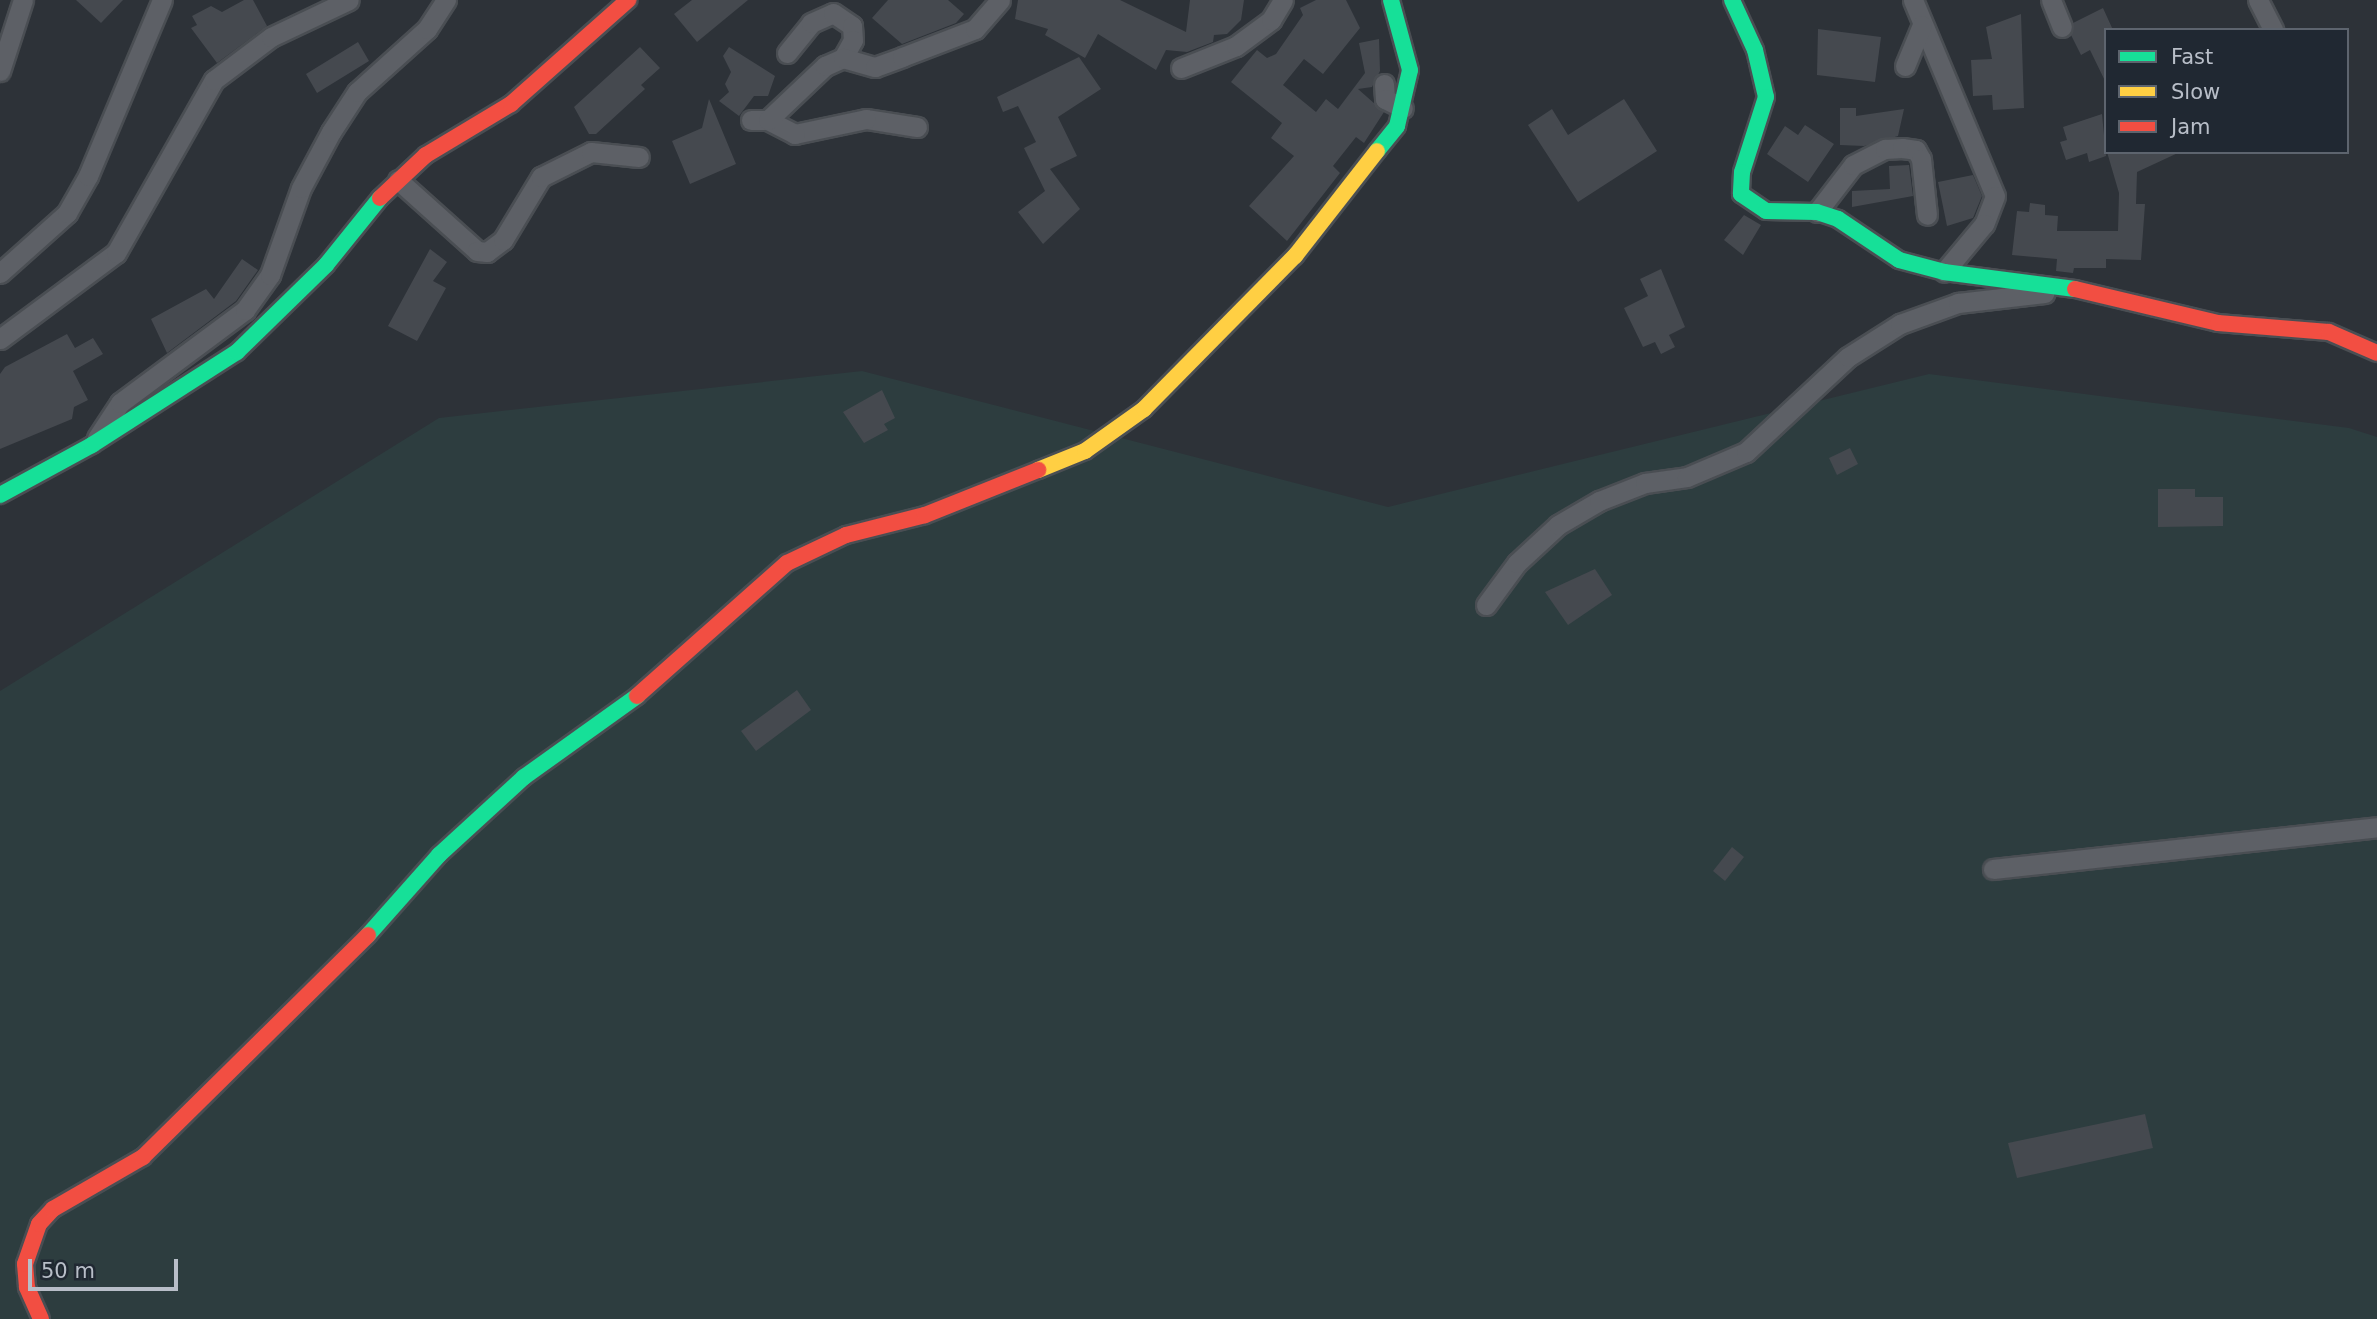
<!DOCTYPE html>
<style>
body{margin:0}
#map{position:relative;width:2377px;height:1319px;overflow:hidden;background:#2d3238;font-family:"DejaVu Sans",sans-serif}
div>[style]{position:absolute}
.green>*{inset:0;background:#2d3d3f}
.building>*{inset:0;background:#45494f}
.roads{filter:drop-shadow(2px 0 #4a4e53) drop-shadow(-2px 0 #4a4e53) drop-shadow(0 2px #4a4e53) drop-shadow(0 -2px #4a4e53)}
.street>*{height:19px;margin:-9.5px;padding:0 9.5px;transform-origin:9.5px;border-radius:9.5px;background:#5d6066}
.fast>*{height:16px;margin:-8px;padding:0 8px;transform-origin:8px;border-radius:8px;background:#16e098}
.slow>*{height:16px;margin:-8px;padding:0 8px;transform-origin:8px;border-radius:8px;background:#ffcf43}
.jam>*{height:16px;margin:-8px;padding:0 8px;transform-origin:8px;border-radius:8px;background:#f24e42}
span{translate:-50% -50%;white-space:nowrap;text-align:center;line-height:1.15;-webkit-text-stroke:7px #202832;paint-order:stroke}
.legend{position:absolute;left:2104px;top:28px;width:245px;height:126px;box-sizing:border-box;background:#202832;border:2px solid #5d646e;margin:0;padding:9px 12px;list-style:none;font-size:21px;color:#b8bec8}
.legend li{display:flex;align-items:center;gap:14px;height:35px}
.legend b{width:35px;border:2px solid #5d646e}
.scale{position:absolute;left:28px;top:1259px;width:150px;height:32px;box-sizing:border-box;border:4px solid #b8bec8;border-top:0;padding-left:9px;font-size:21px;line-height:24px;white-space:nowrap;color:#b8bec8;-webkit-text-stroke:5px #202832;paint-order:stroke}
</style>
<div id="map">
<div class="green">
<i style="clip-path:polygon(862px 371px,1388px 507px,1929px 374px,2349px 428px,2377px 437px,2377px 1319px,0 1319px,0 691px,439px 418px)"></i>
</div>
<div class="building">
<i style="clip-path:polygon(76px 0,123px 0,101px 23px)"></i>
<i style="clip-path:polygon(244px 0,253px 0,267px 26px,217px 63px,191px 28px,197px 25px,192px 16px,211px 6px,222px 12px)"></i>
<i style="clip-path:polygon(692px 0,748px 0,697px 42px,674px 14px)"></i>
<i style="clip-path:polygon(888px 0,948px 0,964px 14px,956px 23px,902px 44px,872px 18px)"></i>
<i style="clip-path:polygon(1018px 0,1120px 0,1186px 32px,1190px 0,1244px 0,1241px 20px,1227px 34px,1214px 35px,1213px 42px,1187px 52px,1166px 50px,1156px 70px,1098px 34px,1085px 58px,1045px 35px,1048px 29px,1015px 19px)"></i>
<i style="clip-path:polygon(1316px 0,1346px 0,1360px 28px,1323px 74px,1304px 59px,1283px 85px,1316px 112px,1326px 99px,1338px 109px,1365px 73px,1359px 43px,1379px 39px,1380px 71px,1372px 87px,1358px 89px,1384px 112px,1364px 143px,1356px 137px,1333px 166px,1340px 173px,1287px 241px,1249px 206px,1294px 156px,1271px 138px,1282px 123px,1231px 82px,1257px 50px,1267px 58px,1276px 54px,1303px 15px,1300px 8px)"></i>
<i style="clip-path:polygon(2103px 8px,2113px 30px,2106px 30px,2106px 83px,2090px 50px,2081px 55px,2071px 35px,2073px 23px)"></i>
<i style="clip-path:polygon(2021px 14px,2024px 108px,1993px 110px,1992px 95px,1973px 96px,1971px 60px,1992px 59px,1986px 27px)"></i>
<i style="clip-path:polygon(1818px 29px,1881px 37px,1875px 82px,1817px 75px)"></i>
<i style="clip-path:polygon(358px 42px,369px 61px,317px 93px,306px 74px)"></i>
<i style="clip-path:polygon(640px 47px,660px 68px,641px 85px,645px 89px,596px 134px,589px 134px,574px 107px)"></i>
<i style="clip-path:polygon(729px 47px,775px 76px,768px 96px,754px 96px,739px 116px,719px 101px,729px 92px,725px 84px,731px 72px,723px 56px)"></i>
<i style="clip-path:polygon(1079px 57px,1101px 89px,1058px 117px,1077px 156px,1050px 169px,1080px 209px,1043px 244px,1018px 212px,1045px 191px,1024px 148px,1036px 142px,1018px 106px,1003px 112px,997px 97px)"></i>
<i style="clip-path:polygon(709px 99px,736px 164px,690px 184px,672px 141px,702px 128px)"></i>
<i style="clip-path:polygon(1624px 99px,1657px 151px,1578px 202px,1528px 125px,1552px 109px,1568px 135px)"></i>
<i style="clip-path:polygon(1840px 108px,1856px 108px,1856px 116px,1904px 109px,1898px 136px,1864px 146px,1840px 145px)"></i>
<i style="clip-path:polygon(2102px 114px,2106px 156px,2089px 162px,2087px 153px,2066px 160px,2060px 142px,2067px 140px,2063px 127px)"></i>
<i style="clip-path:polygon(1805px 125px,1834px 144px,1808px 182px,1767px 154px,1785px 126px,1798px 135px)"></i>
<i style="clip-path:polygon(2107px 152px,2180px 152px,2137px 172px,2136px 204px,2145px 204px,2141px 260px,2106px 259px,2106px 268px,2074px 268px,2073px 273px,2056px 271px,2057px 259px,2012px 255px,2017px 211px,2029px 212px,2030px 203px,2045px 205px,2045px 215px,2058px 216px,2057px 231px,2118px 231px,2119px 193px)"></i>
<i style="clip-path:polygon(1909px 165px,1913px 196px,1852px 207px,1852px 191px,1890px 189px,1889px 166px)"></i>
<i style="clip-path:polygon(1973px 175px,1982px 196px,1973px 218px,1947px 226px,1938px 182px)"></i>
<i style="clip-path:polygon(1744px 215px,1761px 225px,1743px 255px,1724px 240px)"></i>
<i style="clip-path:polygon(430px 249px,447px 262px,433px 281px,446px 288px,417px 341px,388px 326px)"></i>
<i style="clip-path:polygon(242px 259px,258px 270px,236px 301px,167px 353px,151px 319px,206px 289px,214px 299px)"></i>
<i style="clip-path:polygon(1661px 269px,1685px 327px,1669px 335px,1675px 347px,1661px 354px,1655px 342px,1643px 347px,1624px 308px,1648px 296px,1640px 279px)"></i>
<i style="clip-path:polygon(67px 334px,75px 348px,93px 338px,103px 354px,73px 371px,88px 400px,74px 407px,72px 419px,0 449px,0 374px,5px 367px)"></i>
<i style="clip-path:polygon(882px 390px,895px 418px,884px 424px,888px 430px,864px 443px,843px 412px)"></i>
<i style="clip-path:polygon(1850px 448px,1858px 464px,1837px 475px,1829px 458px)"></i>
<i style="clip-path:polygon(2158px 489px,2195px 489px,2195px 497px,2223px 497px,2223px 526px,2158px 527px)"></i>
<i style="clip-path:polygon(1595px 569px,1612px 595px,1568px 625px,1545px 592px)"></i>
<i style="clip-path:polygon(797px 690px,811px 710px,756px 751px,741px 731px)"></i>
<i style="clip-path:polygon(1732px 847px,1744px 857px,1725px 881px,1713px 871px)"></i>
<i style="clip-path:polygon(2145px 1114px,2153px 1148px,2017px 1178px,2008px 1143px)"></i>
</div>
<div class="roads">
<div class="street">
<i style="left:1913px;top:0;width:212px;rotate:67.3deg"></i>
<i style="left:1995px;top:196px;width:30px;rotate:111deg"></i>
<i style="left:1984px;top:224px;width:62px;rotate:129.8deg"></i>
<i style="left:2051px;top:0;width:29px;rotate:68deg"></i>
<i style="left:2258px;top:0;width:34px;rotate:63deg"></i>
<i style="left:787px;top:53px;width:38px;rotate:-51deg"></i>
<i style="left:811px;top:23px;width:24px;rotate:-24deg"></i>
<i style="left:833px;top:13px;width:23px;rotate:34deg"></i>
<i style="left:852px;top:26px;width:14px;rotate:86deg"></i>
<i style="left:853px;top:40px;width:21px;rotate:119deg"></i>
<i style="left:1905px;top:66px;width:44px;rotate:-67.5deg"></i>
<i style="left:1181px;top:68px;width:59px;rotate:-21.8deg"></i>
<i style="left:1236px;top:46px;width:44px;rotate:-36.6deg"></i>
<i style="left:1271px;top:20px;width:23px;rotate:-59deg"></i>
<i style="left:0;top:71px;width:75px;rotate:-72.1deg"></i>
<i style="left:1384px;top:84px;width:15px;rotate:86deg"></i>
<i style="left:1385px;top:99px;width:20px;rotate:27deg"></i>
<i style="left:751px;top:120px;width:17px"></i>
<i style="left:917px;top:127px;width:52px;rotate:-171.1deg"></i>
<i style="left:866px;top:119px;width:73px;rotate:168.1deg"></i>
<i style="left:795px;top:134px;width:30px;rotate:-153deg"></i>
<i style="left:768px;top:120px;width:79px;rotate:-43.5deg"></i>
<i style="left:825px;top:66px;width:20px;rotate:-24deg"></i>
<i style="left:843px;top:58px;width:33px;rotate:16deg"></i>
<i style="left:875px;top:67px;width:29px;rotate:-20deg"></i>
<i style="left:902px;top:57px;width:78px;rotate:-21deg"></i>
<i style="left:975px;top:29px;width:38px;rotate:-49deg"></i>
<i style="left:398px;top:180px;width:106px;rotate:41.9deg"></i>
<i style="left:477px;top:251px;width:10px;rotate:6deg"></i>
<i style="left:487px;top:252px;width:20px;rotate:-37deg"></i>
<i style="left:503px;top:240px;width:74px;rotate:-58.9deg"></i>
<i style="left:541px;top:177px;width:56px;rotate:-26.6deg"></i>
<i style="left:591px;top:152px;width:48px;rotate:5.9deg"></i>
<i style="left:1817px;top:212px;width:59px;rotate:-52.5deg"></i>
<i style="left:1853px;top:165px;width:36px;rotate:-27deg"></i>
<i style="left:1885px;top:149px;width:17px;rotate:-3deg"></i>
<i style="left:1902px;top:148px;width:14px;rotate:8deg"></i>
<i style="left:1916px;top:150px;width:10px;rotate:61deg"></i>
<i style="left:1921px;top:159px;width:56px;rotate:83.9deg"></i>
<i style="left:0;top:273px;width:90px;rotate:-41.8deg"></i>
<i style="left:67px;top:213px;width:43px;rotate:-60.4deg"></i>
<i style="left:88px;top:176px;width:191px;rotate:-67.2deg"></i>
<i style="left:0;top:339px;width:144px;rotate:-36.6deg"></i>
<i style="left:116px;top:253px;width:199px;rotate:-60.5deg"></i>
<i style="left:214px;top:80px;width:71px;rotate:-37deg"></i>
<i style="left:271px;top:37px;width:86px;rotate:-25.4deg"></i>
<i style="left:97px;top:438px;width:42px;rotate:-56.7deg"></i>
<i style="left:120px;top:403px;width:156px;rotate:-36.6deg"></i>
<i style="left:245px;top:310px;width:43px;rotate:-54.5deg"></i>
<i style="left:270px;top:275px;width:92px;rotate:-70.4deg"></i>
<i style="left:301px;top:188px;width:64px;rotate:-61.8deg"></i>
<i style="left:331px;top:132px;width:48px;rotate:-57deg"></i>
<i style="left:357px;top:92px;width:94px;rotate:-42deg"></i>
<i style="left:427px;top:29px;width:35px;rotate:-57deg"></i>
<i style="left:1486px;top:605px;width:52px;rotate:-53.6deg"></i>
<i style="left:1517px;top:563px;width:56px;rotate:-42.8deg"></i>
<i style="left:1558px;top:525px;width:48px;rotate:-30.3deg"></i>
<i style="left:1599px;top:501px;width:49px;rotate:-21.4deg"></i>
<i style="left:1645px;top:483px;width:42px;rotate:-8.1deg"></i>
<i style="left:1687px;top:477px;width:64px;rotate:-23deg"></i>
<i style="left:1746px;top:452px;width:139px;rotate:-43deg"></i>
<i style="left:1848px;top:357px;width:62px;rotate:-32.4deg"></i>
<i style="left:1900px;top:324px;width:62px;rotate:-19.9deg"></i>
<i style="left:1958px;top:303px;width:87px;rotate:-6.6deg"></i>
<i style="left:1993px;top:869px;width:386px;rotate:-6.2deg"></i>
</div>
<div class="fast">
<i style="left:1732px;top:0;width:55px;rotate:65.3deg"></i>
<i style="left:1755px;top:50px;width:48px;rotate:76.8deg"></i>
<i style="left:1766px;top:97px;width:79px;rotate:107.7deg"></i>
<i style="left:1742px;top:172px;width:22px;rotate:93deg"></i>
<i style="left:1741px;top:194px;width:30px;rotate:34deg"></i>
<i style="left:1766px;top:211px;width:51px;rotate:1.1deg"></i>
<i style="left:1817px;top:212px;width:22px;rotate:18deg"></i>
<i style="left:1838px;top:219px;width:73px;rotate:33.9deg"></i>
<i style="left:1899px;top:260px;width:47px;rotate:14.9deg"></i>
<i style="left:1944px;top:272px;width:132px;rotate:7.4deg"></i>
<i style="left:1377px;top:151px;width:32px;rotate:-51deg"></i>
<i style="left:1397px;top:126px;width:57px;rotate:-76.9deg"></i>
<i style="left:1410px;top:70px;width:73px;rotate:-105.2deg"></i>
<i style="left:0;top:495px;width:105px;rotate:-28.5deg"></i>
<i style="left:92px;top:445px;width:172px;rotate:-32.7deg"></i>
<i style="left:237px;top:352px;width:124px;rotate:-44.3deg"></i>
<i style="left:326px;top:265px;width:86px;rotate:-51.1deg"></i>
<i style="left:368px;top:935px;width:107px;rotate:-48.4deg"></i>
<i style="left:439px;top:855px;width:115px;rotate:-42.5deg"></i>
<i style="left:524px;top:777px;width:139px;rotate:-35.6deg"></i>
</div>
<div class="slow">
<i style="left:1038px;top:470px;width:51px;rotate:-22deg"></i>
<i style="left:1085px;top:451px;width:72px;rotate:-35.4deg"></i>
<i style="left:1144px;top:409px;width:215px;rotate:-45.4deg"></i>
<i style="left:1295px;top:256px;width:133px;rotate:-52deg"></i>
</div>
<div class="jam">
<i style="left:380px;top:198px;width:63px;rotate:-43.1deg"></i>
<i style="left:426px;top:155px;width:99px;rotate:-31deg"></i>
<i style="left:511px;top:104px;width:157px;rotate:-41.6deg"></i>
<i style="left:2075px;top:289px;width:147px;rotate:13.4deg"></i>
<i style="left:2218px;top:323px;width:111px;rotate:4.6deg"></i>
<i style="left:2329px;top:332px;width:52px;rotate:23.6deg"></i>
<i style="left:637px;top:696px;width:200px;rotate:-41.6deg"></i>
<i style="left:787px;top:563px;width:65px;rotate:-25.4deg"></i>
<i style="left:846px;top:535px;width:81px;rotate:-14.2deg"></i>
<i style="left:925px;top:515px;width:122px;rotate:-21.7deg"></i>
<i style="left:41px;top:1319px;width:35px;rotate:-114deg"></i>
<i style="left:27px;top:1287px;width:23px;rotate:-95deg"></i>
<i style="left:25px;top:1264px;width:42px;rotate:-70.7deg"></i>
<i style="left:39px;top:1224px;width:21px;rotate:-47deg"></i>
<i style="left:53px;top:1209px;width:104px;rotate:-30deg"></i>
<i style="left:143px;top:1157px;width:316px;rotate:-44.6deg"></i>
</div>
</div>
<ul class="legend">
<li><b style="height:9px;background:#16e098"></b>Fast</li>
<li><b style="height:9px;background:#ffcf43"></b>Slow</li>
<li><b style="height:9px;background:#f24e42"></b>Jam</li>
</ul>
<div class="scale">50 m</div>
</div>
